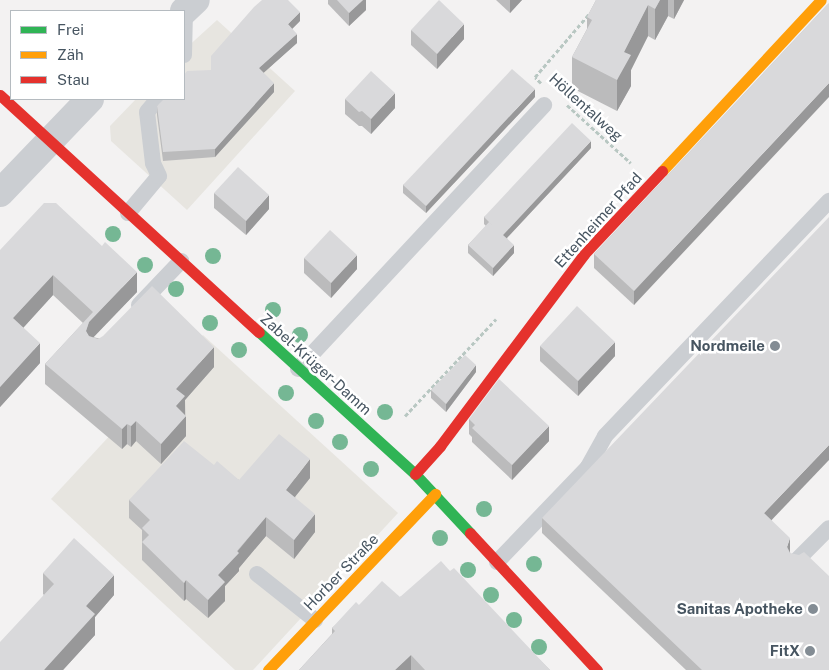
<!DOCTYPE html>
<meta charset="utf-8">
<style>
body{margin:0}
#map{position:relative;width:829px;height:670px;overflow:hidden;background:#f3f2f2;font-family:"Public Sans",sans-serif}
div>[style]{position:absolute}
.commercial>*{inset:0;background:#e7e5e0}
.path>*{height:3px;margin-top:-1.5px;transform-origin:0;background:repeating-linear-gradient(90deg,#b8c7c2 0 4px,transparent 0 6.5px)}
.lane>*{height:16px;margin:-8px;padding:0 8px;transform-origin:8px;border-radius:8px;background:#cbced2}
.street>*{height:28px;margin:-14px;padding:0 14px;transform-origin:14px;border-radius:14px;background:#cbced2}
.fast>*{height:11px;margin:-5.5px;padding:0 5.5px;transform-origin:5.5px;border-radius:5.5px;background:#30b455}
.slow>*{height:11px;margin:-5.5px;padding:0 5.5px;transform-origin:5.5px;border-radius:5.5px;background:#ff9f0a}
.jam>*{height:11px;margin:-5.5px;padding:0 5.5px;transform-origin:5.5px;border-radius:5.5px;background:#e5322d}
.trees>*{width:16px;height:16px;margin:-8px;border-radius:50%;background:#75b794}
.wall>*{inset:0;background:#bbbbbc}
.shaded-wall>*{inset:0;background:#989899}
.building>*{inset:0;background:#d9d9db}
.dots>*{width:14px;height:14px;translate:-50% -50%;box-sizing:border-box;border:2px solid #fff;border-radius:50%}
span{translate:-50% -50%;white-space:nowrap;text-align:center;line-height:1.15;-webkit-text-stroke:5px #fff;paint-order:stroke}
.street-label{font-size:15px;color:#475561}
.poi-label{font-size:15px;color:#475561;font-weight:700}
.right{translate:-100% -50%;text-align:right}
.legend{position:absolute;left:10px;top:10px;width:175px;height:90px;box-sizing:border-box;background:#fff;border:1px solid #b5bbc0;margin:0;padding:6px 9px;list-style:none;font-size:15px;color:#475561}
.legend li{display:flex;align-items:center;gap:10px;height:25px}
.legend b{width:25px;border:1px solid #b5bbc0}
</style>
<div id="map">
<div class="commercial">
<i style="clip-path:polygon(217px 20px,295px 91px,187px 210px,111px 141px,110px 126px,136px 99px,184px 99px,184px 50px)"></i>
<i style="clip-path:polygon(203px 335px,398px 513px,253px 670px,235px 670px,51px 499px)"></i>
</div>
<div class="path">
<i style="left:541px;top:83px;width:8px;rotate:-135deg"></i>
<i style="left:535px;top:77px;width:83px;rotate:-49.4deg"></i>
<i style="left:567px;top:105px;width:86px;rotate:42.2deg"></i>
<i style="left:405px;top:416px;width:133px;rotate:-46.8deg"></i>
</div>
<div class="lane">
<i style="left:184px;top:55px;width:45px;rotate:-88.7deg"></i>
<i style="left:128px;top:213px;width:48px;rotate:-50deg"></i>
<i style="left:159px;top:176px;width:14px;rotate:-115deg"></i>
<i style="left:153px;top:163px;width:51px;rotate:-96.7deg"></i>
<i style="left:147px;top:112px;width:17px;rotate:-50deg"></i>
<i style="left:139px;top:305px;width:61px;rotate:-46.3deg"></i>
<i style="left:298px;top:369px;width:361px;rotate:-47deg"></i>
<i style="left:797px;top:560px;width:45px;rotate:-45deg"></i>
<i style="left:497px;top:562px;width:132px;rotate:-46.2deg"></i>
<i style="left:588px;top:467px;width:35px;rotate:-61deg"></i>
<i style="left:605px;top:436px;width:325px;rotate:-46.4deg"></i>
<i style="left:257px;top:574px;width:74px;rotate:38.4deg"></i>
</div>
<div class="street">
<i style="left:184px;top:11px;width:16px;rotate:-43deg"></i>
<i style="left:0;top:193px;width:130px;rotate:-46.2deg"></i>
</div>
<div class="fast">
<i style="left:259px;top:332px;width:211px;rotate:42.3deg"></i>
<i style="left:415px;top:474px;width:81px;rotate:47deg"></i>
</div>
<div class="slow">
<i style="left:662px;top:171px;width:233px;rotate:-47.1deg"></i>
<i style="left:268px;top:670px;width:243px;rotate:-46.5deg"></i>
</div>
<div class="jam">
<i style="left:0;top:95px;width:351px;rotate:42.5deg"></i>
<i style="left:415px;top:474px;width:38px;rotate:-48deg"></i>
<i style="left:440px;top:446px;width:240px;rotate:-53.1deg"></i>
<i style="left:584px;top:254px;width:114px;rotate:-46.8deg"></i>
<i style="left:470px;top:533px;width:187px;rotate:47.2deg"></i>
</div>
<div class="trees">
<i style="left:113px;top:234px"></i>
<i style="left:213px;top:256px"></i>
<i style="left:145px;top:265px"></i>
<i style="left:176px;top:289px"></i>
<i style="left:273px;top:310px"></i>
<i style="left:210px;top:323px"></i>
<i style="left:300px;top:335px"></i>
<i style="left:239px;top:350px"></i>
<i style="left:286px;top:393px"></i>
<i style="left:385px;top:412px"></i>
<i style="left:316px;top:421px"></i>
<i style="left:340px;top:442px"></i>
<i style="left:371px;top:469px"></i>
<i style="left:484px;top:509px"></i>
<i style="left:440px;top:538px"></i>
<i style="left:534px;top:564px"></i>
<i style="left:468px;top:570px"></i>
<i style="left:491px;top:595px"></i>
<i style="left:514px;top:620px"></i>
<i style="left:539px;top:647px"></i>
</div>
<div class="wall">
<i style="clip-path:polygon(328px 0,366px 0,366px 10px,349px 26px,328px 4px)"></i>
<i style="clip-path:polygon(496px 0,522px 0,510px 13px)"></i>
<i style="clip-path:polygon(596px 0,684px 0,674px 19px,668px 16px,655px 40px,648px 36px,631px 70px,631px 86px,617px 111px,572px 88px,572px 57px,587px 29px,587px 17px)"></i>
<i style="clip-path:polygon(829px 3px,634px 305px,594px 268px,594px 254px)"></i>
<i style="clip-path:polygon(300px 21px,292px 29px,297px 43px,263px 73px,274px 92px,215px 157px,163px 161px,157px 115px,157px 106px,211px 70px)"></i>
<i style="clip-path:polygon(411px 30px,464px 39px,437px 69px,411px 45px)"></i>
<i style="clip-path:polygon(535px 97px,426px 213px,403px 193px,403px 185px)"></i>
<i style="clip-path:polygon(345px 99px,395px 108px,371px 134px,362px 126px,359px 126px,345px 114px)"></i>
<i style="clip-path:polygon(591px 148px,507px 238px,514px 253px,493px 276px,468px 253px,468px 245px,486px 226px,484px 224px,484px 217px)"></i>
<i style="clip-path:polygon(214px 193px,269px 209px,246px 235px,214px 208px)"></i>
<i style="clip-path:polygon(0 250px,137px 292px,93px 337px,214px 367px,185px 400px,186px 436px,161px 464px,136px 441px,131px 447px,127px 444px,122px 449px,45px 384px,45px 364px,83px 323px,53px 295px,23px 328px,40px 363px,0 407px)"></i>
<i style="clip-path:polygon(304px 258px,357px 269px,331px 298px,304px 273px)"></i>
<i style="clip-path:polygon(540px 346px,615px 356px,578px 396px,540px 361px)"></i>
<i style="clip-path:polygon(476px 372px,446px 412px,431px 398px,431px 390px)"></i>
<i style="clip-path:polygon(469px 419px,549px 441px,512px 480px,472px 442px,472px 437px,469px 434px)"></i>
<i style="clip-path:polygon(214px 465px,239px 480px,310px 478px,295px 497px,315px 532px,294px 559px,266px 536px,239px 568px,239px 571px,225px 586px,225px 601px,208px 618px,186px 599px,184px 601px,142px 560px,142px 530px,129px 518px,129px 500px)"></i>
<i style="clip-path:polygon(542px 518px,771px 520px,790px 552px,829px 670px,686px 670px,542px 533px)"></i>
<i style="clip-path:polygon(450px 571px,550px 670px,299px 670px,332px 634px,332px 628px,359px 605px,400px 597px)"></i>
<i style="clip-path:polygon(43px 573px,114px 595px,95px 617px,95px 635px,63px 670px,0 670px,44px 595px,43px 594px)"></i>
</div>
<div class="shaded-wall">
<i style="clip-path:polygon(363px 0,366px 0,366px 10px,349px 26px,349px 13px)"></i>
<i style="clip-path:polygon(510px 0,522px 0,510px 13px)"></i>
<i style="clip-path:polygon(660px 0,668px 0,668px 16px,655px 40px,655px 9px)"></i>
<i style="clip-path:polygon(674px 0,684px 0,674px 19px)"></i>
<i style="clip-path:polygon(648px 5px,648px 36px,631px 70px,631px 86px,617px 111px,617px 80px,624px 52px)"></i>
<i style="clip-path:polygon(300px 12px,300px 21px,288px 33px,288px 24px)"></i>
<i style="clip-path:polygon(464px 24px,464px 39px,437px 69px,437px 54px)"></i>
<i style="clip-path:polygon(297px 34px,297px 43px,259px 77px,259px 68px)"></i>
<i style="clip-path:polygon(274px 83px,274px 92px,215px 157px,215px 149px)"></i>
<i style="clip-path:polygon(829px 83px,829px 97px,634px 305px,634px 291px)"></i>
<i style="clip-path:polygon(535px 89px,535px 97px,426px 213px,426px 206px)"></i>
<i style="clip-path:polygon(395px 93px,395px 108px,371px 134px,371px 119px)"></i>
<i style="clip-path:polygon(591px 141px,591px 148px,503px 242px,503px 235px)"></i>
<i style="clip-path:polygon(269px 195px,269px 209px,246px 235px,246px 221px)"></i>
<i style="clip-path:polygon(514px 245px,514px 253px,493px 276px,493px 268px)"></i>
<i style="clip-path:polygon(357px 255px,357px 269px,331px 298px,331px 283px)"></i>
<i style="clip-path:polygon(137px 272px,137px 292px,89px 342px,86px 331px,89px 322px)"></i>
<i style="clip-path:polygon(53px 275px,53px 295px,13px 339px,13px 318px)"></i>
<i style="clip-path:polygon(615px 342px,615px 356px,578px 396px,578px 381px)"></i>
<i style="clip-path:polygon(40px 343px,40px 363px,0 407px,0 387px)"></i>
<i style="clip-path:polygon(214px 347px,214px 367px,185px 400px,185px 416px,176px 426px,176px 389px)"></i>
<i style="clip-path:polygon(476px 365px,476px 372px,446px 412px,446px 404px)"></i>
<i style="clip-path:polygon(186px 416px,186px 436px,161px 464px,161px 444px)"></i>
<i style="clip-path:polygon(136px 421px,136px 441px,131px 447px,131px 426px)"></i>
<i style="clip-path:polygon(127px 424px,127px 444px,122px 449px,122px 429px)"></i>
<i style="clip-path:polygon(549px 426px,549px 441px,512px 480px,512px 465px)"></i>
<i style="clip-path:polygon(829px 445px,829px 460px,764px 528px,764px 513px)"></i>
<i style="clip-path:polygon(310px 459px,310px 478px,286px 508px,286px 490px)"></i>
<i style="clip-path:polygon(315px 514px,315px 532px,294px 559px,294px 540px)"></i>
<i style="clip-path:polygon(266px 517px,266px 536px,239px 568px,239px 571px,225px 586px,225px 601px,208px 618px,208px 600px,218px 575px)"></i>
<i style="clip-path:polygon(790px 538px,790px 553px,787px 547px)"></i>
<i style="clip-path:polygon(114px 575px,114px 595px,95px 617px,95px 635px,63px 670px,44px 670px,86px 606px)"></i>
<i style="clip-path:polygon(186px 580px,186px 599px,184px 601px,184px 583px)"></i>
<i style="clip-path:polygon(411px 655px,411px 670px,395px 670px)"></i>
</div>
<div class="building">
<i style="clip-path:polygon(262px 0,288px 0,300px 12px,288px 24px,297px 34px,259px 68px,274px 83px,215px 149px,163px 152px,157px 106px,164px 99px,184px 99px,184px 75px,187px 71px,211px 70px,211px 56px,254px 7px)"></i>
<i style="clip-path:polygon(337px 0,363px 0,349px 13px)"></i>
<i style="clip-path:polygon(439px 0,464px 24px,437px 54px,411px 30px)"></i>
<i style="clip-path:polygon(596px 0,660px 0,655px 9px,648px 5px,624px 52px,631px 55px,617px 80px,572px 57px,592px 20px,587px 17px)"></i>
<i style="clip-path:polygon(829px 3px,829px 83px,634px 291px,594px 254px)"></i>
<i style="clip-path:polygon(512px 69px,535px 89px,426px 206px,403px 185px)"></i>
<i style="clip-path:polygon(371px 71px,395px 93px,371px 119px,362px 111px,359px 112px,345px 99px)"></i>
<i style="clip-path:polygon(572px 123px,591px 141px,503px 235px,514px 245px,493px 268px,468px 245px,489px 222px,492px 225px,484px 217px)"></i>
<i style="clip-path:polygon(238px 167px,269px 195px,246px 221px,214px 193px)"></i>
<i style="clip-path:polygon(44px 203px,56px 203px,102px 246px,105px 242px,137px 272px,89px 322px,86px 331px,89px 336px,98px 339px,103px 336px,152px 286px,214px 347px,176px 389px,185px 396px,176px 406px,186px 416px,161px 444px,136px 421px,131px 426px,127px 424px,122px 429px,45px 364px,93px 312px,53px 275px,13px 318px,40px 343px,0 387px,0 250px)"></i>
<i style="clip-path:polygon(829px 217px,829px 445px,764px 513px,790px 538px,787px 547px,790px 553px,799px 555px,804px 552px,829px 576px,829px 670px,702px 670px,542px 518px)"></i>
<i style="clip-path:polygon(330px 230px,357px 255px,331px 283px,304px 258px)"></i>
<i style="clip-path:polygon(577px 306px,615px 342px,578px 381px,540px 346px)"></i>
<i style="clip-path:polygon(465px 355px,476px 365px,446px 404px,431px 390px)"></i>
<i style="clip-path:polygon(499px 379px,549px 426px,512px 465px,472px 428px,475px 425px,469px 419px)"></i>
<i style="clip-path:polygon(279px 434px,310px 459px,286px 490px,315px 514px,294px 540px,266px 517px,237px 551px,239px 553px,218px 575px,225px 582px,208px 600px,186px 580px,184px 583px,142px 542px,149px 535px,142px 528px,150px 520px,129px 500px,184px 441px,214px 465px,217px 461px,239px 480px)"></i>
<i style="clip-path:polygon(74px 538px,114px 575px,86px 606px,95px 614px,44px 670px,0 670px,0 642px,54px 584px,43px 573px)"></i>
<i style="clip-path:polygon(441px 561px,450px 571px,454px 568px,550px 670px,425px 670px,411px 655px,395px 670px,299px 670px,335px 631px,332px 628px,356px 602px,359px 605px,382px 581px,400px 597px)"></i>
</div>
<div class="dots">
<i style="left:775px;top:346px;background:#838c94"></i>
<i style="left:813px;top:609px;background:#838c94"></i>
<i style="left:810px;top:651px;background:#838c94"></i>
</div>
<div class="street-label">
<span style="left:586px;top:107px;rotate:42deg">Höllentalweg</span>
<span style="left:598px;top:220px;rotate:-48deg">Ettenheimer Pfad</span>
<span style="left:316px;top:364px;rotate:42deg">Zabel-Krüger-Damm</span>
<span style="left:341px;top:572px;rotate:-46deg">Horber Straße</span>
</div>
<div class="poi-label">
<span class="right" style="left:765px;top:346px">Nordmeile</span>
<span class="right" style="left:803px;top:609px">Sanitas Apotheke</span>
<span class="right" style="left:800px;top:651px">FitX</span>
</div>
<ul class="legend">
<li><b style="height:6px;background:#30b455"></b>Frei</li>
<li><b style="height:6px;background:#ff9f0a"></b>Zäh</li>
<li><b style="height:6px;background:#e5322d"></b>Stau</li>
</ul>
</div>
